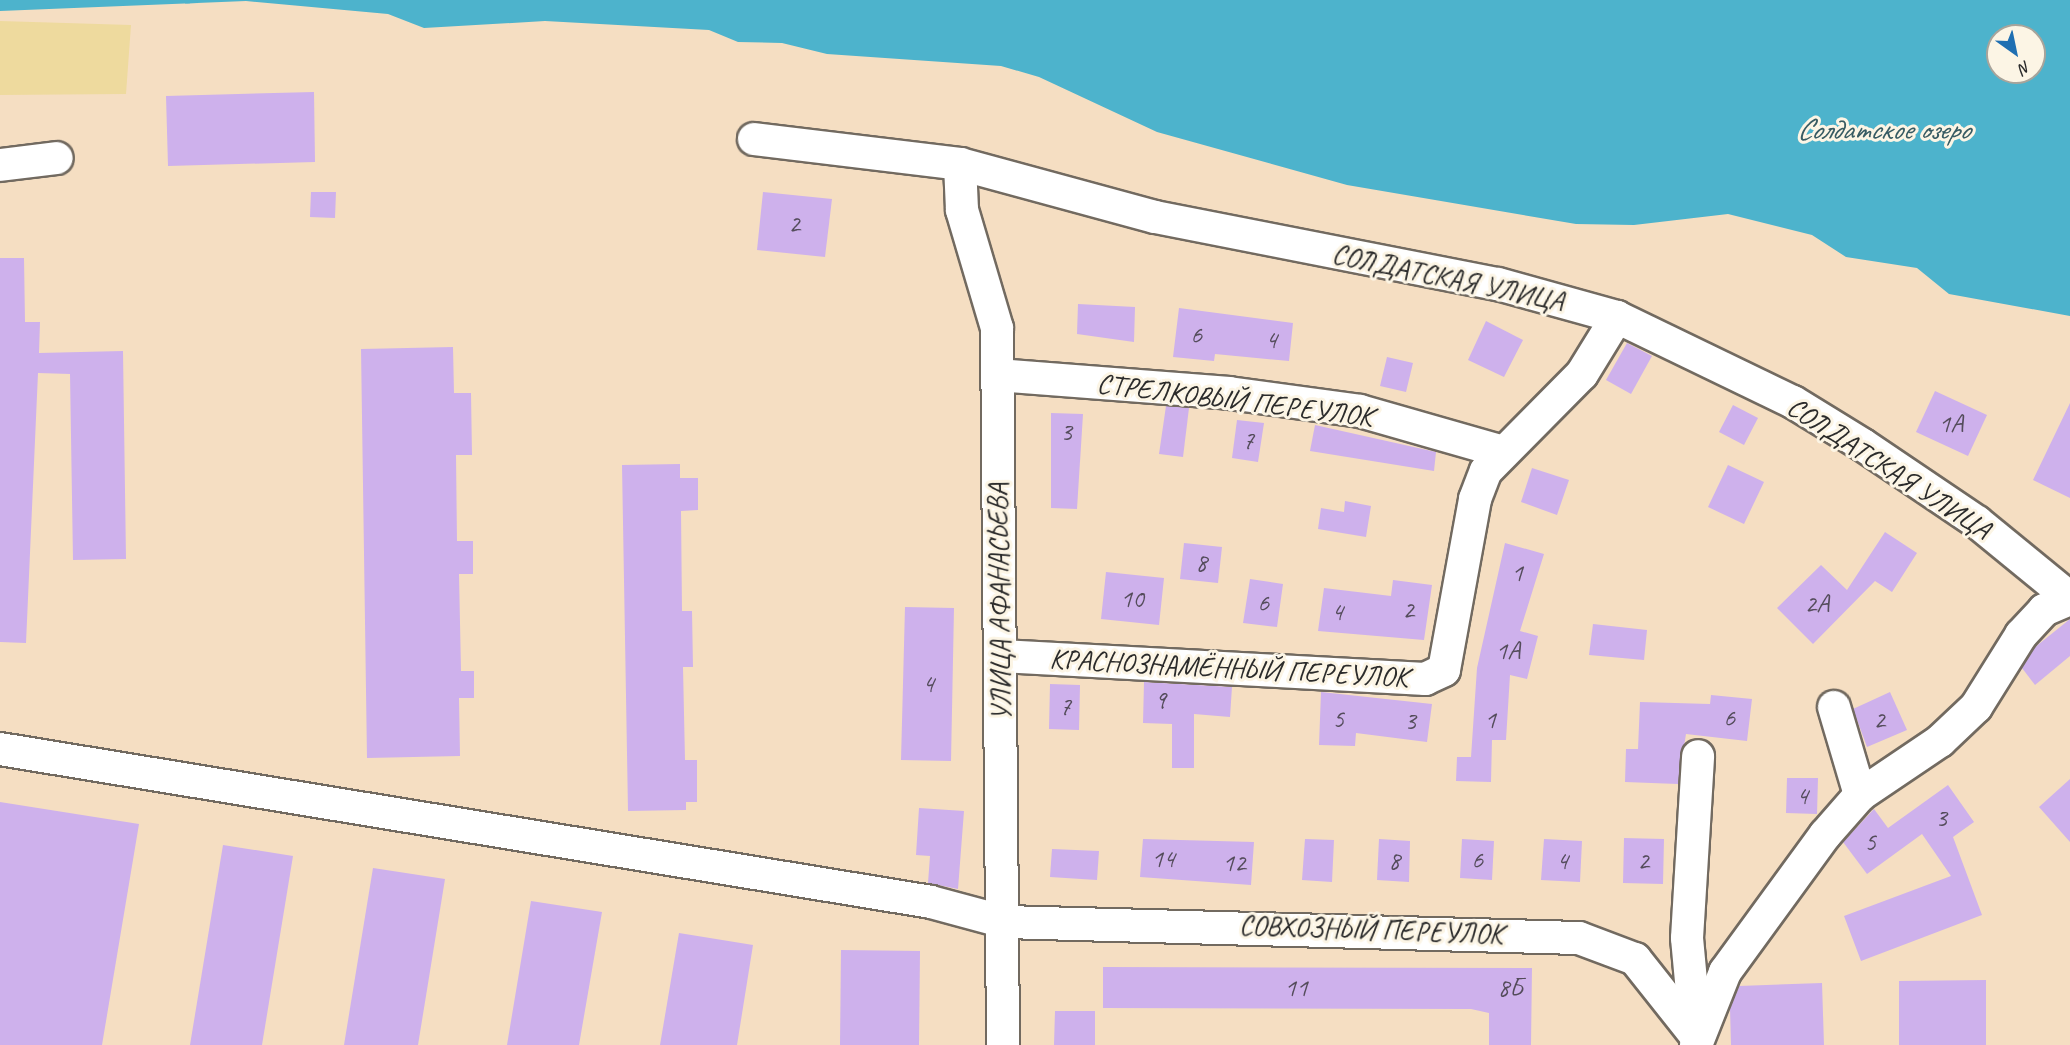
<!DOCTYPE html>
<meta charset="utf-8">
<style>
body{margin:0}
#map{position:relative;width:2070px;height:1045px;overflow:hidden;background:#f5dec2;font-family:Caveat,sans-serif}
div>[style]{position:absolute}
.sand>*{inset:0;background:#eeda9e}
.water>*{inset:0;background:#4db3cc}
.building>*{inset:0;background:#ceb1ec}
.roads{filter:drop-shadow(2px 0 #726a60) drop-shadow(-2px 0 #726a60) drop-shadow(0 2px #726a60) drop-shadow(0 -2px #726a60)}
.minor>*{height:32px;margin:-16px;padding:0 16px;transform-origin:16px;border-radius:16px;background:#fff}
span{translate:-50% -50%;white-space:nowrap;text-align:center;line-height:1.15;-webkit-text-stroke:6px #fcf5e5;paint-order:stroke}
.number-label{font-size:26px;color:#544c5b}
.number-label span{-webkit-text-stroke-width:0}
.street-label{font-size:28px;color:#2b2b2b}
.water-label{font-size:30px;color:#375b63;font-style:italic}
.north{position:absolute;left:1986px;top:24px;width:60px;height:60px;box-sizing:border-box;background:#fcf5e5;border:2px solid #a8a49b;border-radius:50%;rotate:147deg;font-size:16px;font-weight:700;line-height:24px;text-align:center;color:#2b2b2b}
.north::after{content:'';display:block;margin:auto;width:21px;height:27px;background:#1f6fb2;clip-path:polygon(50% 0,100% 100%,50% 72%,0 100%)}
</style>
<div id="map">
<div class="sand">
<i style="clip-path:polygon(0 21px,131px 25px,126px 94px,0 95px)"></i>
</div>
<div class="water">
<i style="clip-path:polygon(evenodd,0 0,2070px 0,2070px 316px,1949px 294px,1917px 268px,1846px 257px,1812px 235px,1728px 214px,1634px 225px,1576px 224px,1347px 185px,1157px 132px,1039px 77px,1001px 66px,827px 54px,782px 43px,738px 42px,709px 30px,545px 21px,424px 28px,388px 14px,246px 1px,0 11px,0 0,1998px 36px,2034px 36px,2034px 72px,1998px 72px,1998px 36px)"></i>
</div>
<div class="building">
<i style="clip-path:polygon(314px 92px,315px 162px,168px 166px,166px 96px)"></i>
<i style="clip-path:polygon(311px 192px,336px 192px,335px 218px,310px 217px)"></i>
<i style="clip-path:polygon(763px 192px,832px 199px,825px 257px,757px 250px)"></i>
<i style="clip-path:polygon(0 258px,24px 258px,25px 322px,40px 322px,39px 353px,123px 351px,126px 559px,73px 560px,70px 374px,38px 373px,26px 643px,0 642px)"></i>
<i style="clip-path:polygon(1078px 304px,1135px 307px,1134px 342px,1077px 334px)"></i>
<i style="clip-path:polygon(1179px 308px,1293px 323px,1289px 361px,1215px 354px,1214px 361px,1173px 357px)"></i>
<i style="clip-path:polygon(1486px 321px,1523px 340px,1504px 377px,1468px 360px)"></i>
<i style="clip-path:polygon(1627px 343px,1652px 356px,1631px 394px,1606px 380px)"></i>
<i style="clip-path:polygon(453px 347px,454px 393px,471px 393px,472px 455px,456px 455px,457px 541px,473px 541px,473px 574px,459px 574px,461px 671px,474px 671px,474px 698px,459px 698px,460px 756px,367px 758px,361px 349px)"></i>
<i style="clip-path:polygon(1387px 357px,1413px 363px,1406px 392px,1380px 386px)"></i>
<i style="clip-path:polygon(1935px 391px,1987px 415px,1968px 456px,1916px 432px)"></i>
<i style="clip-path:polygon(2070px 403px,2070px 498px,2033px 480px)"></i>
<i style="clip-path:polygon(1733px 405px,1758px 418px,1744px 445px,1719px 432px)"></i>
<i style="clip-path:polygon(1166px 406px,1189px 408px,1183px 457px,1159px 454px)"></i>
<i style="clip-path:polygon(1051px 413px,1083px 414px,1077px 509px,1051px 508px)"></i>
<i style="clip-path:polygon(1237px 420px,1264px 423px,1258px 462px,1232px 458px)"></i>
<i style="clip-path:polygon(1315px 425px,1436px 452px,1434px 471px,1310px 451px)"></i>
<i style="clip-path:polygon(680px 464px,680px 478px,698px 478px,698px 510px,681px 511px,682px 611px,692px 611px,693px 667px,683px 667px,685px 760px,697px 760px,697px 802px,686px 802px,686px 810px,628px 811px,622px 465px)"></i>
<i style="clip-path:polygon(1728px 465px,1764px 482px,1744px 524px,1708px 507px)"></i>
<i style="clip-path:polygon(1532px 468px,1569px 480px,1557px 515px,1521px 502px)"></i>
<i style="clip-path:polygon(1345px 501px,1371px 506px,1366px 537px,1318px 529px,1321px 508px,1344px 512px)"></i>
<i style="clip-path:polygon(1885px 532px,1917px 553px,1892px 592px,1875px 581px,1813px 644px,1777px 608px,1821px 565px,1847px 590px)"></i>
<i style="clip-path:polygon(1184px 543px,1222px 547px,1218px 583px,1180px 579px)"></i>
<i style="clip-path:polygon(1505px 543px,1544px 554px,1520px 631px,1538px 636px,1527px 679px,1510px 675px,1506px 740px,1492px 740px,1491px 782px,1456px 781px,1457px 757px,1471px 757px,1477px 668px)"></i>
<i style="clip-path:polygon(1106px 572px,1164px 578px,1159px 625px,1101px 619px)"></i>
<i style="clip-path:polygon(1250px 579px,1283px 584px,1277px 627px,1243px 623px)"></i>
<i style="clip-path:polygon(1393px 580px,1432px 585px,1424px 640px,1318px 631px,1324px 588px,1391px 596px)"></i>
<i style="clip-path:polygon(905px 607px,954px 608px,951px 761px,901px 760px)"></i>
<i style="clip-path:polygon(2070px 619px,2070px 656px,2035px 685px,2022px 668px,2034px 648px)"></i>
<i style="clip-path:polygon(1593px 624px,1647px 630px,1644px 660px,1589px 655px)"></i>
<i style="clip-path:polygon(1144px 682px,1232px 687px,1230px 717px,1194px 714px,1194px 768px,1172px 768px,1172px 724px,1143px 723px)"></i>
<i style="clip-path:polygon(1050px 684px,1080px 685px,1079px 730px,1049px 729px)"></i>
<i style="clip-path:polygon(1321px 692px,1432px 704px,1427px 742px,1356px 733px,1355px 746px,1319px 745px)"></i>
<i style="clip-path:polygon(1890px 692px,1907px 730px,1867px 747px,1853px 709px)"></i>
<i style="clip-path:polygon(1711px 695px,1752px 699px,1747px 741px,1686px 734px,1678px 784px,1625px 782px,1626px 749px,1638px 749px,1640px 702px,1710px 704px)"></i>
<i style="clip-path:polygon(1787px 778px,1818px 778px,1817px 814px,1786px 813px)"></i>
<i style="clip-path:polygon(2070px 779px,2070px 842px,2039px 807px)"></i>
<i style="clip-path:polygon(1948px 785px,1974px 822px,1953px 837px,1982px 915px,1861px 961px,1844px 916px,1951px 876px,1922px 834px,1867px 874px,1843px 842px,1874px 809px,1888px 828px)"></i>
<i style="clip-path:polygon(0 802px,139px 824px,102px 1045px,0 1045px)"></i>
<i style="clip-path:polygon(919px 808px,964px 811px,958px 889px,928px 883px,930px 856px,916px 855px)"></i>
<i style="clip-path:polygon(1624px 838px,1664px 839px,1663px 884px,1623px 883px)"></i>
<i style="clip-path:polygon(1143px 839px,1254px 842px,1251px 885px,1140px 877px)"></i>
<i style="clip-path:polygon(1305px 839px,1334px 840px,1332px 882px,1302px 880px)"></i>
<i style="clip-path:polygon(1379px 839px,1410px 841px,1409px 882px,1377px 880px)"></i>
<i style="clip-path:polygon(1462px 839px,1494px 841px,1492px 880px,1460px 878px)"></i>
<i style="clip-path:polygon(1544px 839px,1582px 841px,1580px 882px,1541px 880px)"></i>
<i style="clip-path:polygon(223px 845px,293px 856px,262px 1045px,190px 1045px)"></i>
<i style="clip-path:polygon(1052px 849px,1099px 851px,1097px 880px,1050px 877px)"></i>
<i style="clip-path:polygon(373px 868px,445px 879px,418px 1045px,344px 1045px)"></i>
<i style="clip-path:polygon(531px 901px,602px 912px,579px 1045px,507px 1045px)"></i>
<i style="clip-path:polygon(679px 933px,753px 945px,737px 1045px,660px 1045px)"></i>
<i style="clip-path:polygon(841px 950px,920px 951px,919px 1045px,840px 1045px)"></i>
<i style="clip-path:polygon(1103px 967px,1532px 968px,1531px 1045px,1489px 1045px,1489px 1013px,1471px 1009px,1103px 1008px)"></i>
<i style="clip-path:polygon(1986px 980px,1986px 1045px,1899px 1045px,1899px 981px)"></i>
<i style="clip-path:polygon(1822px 983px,1824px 1045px,1731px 1045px,1730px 1008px,1739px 986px)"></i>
<i style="clip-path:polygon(1055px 1011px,1095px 1011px,1095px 1045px,1054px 1045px)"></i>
</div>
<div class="roads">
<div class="minor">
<i style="left:754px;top:139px;width:208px;rotate:6.9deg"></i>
<i style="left:960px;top:164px;width:202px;rotate:15.2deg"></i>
<i style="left:1155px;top:217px;width:349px;rotate:11.1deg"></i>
<i style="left:1498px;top:284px;width:123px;rotate:15.5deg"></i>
<i style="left:1617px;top:317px;width:195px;rotate:25.8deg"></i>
<i style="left:1793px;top:402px;width:82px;rotate:31.6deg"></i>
<i style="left:1863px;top:445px;width:138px;rotate:34deg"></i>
<i style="left:1977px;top:522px;width:120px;rotate:39.3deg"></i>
<i style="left:960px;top:164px;width:46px;rotate:87.5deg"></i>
<i style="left:962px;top:210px;width:123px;rotate:73.5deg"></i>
<i style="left:997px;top:328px;width:717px;rotate:89.52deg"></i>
<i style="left:0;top:165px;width:57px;rotate:-7deg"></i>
<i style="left:997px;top:375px;width:233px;rotate:4.4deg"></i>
<i style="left:1229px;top:393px;width:132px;rotate:7.8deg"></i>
<i style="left:1360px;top:411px;width:149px;rotate:16deg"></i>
<i style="left:1001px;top:656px;width:425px;rotate:3.1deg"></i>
<i style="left:1425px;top:679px;width:21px;rotate:-25deg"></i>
<i style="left:1444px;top:670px;width:174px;rotate:-79.7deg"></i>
<i style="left:1475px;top:499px;width:30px;rotate:-69deg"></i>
<i style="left:1486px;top:471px;width:136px;rotate:-45.3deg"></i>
<i style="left:1582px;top:374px;width:67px;rotate:-58.4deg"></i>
<i style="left:1834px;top:707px;width:92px;rotate:73.5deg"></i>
<i style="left:0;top:749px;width:943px;rotate:9.33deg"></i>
<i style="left:931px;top:902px;width:77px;rotate:15.1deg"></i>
<i style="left:1005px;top:922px;width:574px;rotate:1.6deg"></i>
<i style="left:1579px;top:938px;width:60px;rotate:20.6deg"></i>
<i style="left:1635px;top:959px;width:98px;rotate:51.6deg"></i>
<i style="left:1696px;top:1035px;width:97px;rotate:-95.3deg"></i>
<i style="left:1687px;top:938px;width:182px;rotate:-86.5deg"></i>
<i style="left:1696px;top:1045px;width:79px;rotate:-68.3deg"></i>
<i style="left:1725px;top:972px;width:170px;rotate:-53.9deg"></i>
<i style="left:1825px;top:835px;width:53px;rotate:-48.8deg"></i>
<i style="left:1860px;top:795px;width:97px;rotate:-34deg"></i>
<i style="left:1940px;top:741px;width:50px;rotate:-43.4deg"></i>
<i style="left:1976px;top:707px;width:85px;rotate:-58deg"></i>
<i style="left:2021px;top:635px;width:34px;rotate:-47deg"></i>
<i style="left:2044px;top:610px;width:28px;rotate:-23deg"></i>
</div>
</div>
<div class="number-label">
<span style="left:794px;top:224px">2</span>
<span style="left:1196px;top:335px">6</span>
<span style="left:1271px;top:340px">4</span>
<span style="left:1951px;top:424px">1А</span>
<span style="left:1066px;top:432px">3</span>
<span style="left:1248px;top:441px">7</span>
<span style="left:1201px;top:563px">8</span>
<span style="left:1517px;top:573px">1</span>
<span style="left:1132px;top:599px">10</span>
<span style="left:1263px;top:603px">6</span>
<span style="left:1817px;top:604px">2А</span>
<span style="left:1408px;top:610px">2</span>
<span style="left:1337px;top:612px">4</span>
<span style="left:1508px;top:651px">1А</span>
<span style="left:928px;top:684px">4</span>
<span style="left:1160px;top:700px">9</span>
<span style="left:1065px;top:707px">7</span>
<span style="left:1729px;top:718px">6</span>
<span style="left:1338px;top:719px">5</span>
<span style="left:1490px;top:720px">1</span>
<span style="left:1879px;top:720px">2</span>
<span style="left:1410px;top:721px">3</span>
<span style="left:1802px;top:796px">4</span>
<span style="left:1941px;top:818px">3</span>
<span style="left:1870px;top:842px">5</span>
<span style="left:1163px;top:859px">14</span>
<span style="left:1477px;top:860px">6</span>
<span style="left:1394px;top:861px">8</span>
<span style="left:1562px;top:861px">4</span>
<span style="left:1643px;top:861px">2</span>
<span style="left:1234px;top:863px">12</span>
<span style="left:1296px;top:988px">11</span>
<span style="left:1510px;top:988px">8Б</span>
</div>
<div class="street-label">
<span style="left:1448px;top:278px;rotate:12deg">СОЛДАТСКАЯ УЛИЦА</span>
<span style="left:1235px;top:400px;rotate:7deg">СТРЕЛКОВЫЙ ПЕРЕУЛОК</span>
<span style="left:1889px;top:468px;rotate:33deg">СОЛДАТСКАЯ УЛИЦА</span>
<span style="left:1000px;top:602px;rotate:-91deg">УЛИЦА АФАНАСЬЕВА</span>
<span style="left:1229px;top:668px;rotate:3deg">КРАСНОЗНАМЁННЫЙ ПЕРЕУЛОК</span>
<span style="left:1371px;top:930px;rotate:2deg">СОВХОЗНЫЙ ПЕРЕУЛОК</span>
</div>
<div class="water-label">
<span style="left:1883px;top:129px">Солдатское озеро</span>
</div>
<div class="north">N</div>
</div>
